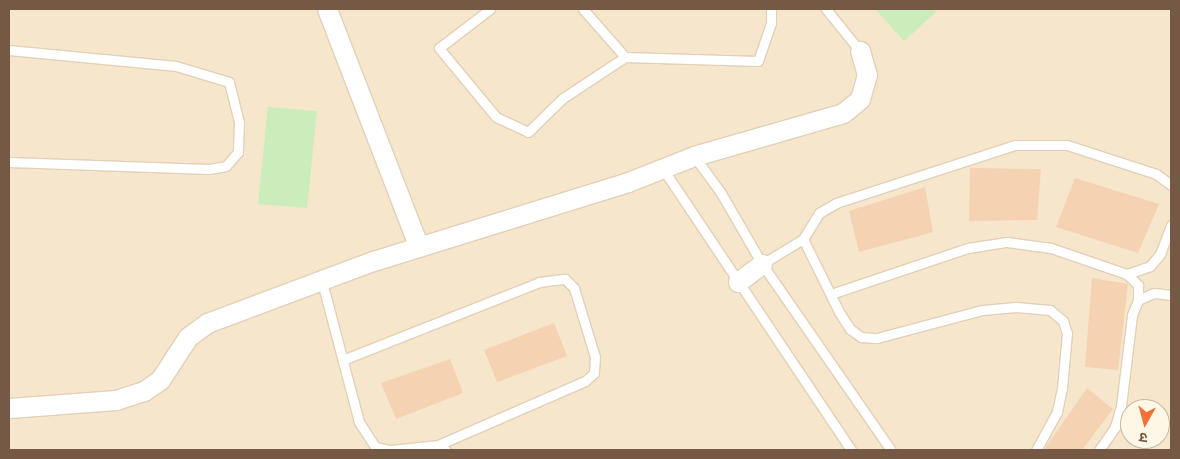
<!DOCTYPE html>
<meta charset="utf-8">
<style>
body{margin:0}
#map{position:relative;width:1180px;height:459px;overflow:hidden;background:#fef4dd;font-family:"PT Sans","Noto Sans Devanagari",sans-serif}
div>[style]{position:absolute}
.residential>*{inset:0;background:#f6e6cb}
.green>*{inset:0;background:#cbecbb}
.building>*{inset:0;background:#f5d2b2}
.roads{filter:drop-shadow(1px 0 #e2d0b9) drop-shadow(-1px 0 #e2d0b9) drop-shadow(0 1px #e2d0b9) drop-shadow(0 -1px #e2d0b9)}
.lane>*{height:9px;margin:-4.5px;padding:0 4.5px;transform-origin:4.5px;border-radius:4.5px;background:#fff}
.street>*{height:19px;margin:-9.5px;padding:0 9.5px;transform-origin:9.5px;border-radius:9.5px;background:#fff}
span{translate:-50% -50%;white-space:nowrap;text-align:center;line-height:1.15;-webkit-text-stroke:4px #fff7e5;paint-order:stroke}
.frame{position:absolute;inset:0;border:10px solid #755944;pointer-events:none}
.north{position:absolute;left:1120px;top:399px;width:50px;height:50px;box-sizing:border-box;background:#fff7e5;border:1px solid #c8b8a5;border-radius:50%;rotate:187deg;font-size:14px;font-weight:700;line-height:20px;text-align:center;color:#755944}
.north::after{content:'';display:block;margin:auto;width:18px;height:22px;background:#f37037;clip-path:polygon(50% 0,100% 100%,50% 72%,0 100%)}
</style>
<div id="map">
<div class="residential">
<i style="clip-path:polygon(evenodd,9px 9px,1171px 9px,1171px 450px,9px 450px,9px 9px,1130px 409px,1160px 409px,1160px 439px,1130px 439px,1130px 409px)"></i>
</div>
<div class="green">
<i style="clip-path:polygon(875px 9px,934px 9px,936px 12px,904px 41px)"></i>
<i style="clip-path:polygon(268px 107px,317px 111px,307px 208px,258px 204px)"></i>
</div>
<div class="building">
<i style="clip-path:polygon(970px 168px,1041px 169px,1037px 220px,969px 221px)"></i>
<i style="clip-path:polygon(1075px 178px,1159px 204px,1138px 253px,1056px 227px)"></i>
<i style="clip-path:polygon(925px 187px,933px 232px,859px 252px,849px 211px)"></i>
<i style="clip-path:polygon(1092px 278px,1128px 284px,1118px 370px,1085px 367px)"></i>
<i style="clip-path:polygon(554px 323px,567px 356px,497px 382px,484px 350px)"></i>
<i style="clip-path:polygon(450px 359px,463px 393px,396px 419px,381px 383px)"></i>
<i style="clip-path:polygon(1087px 388px,1113px 409px,1082px 450px,1044px 450px)"></i>
</div>
<div class="roads">
<div class="lane">
<i style="left:490px;top:9px;width:64px;rotate:142.6deg"></i>
<i style="left:439px;top:48px;width:89px;rotate:50.4deg"></i>
<i style="left:496px;top:117px;width:35px;rotate:25deg"></i>
<i style="left:528px;top:132px;width:49px;rotate:-44.2deg"></i>
<i style="left:563px;top:98px;width:74px;rotate:-33.5deg"></i>
<i style="left:625px;top:57px;width:133px;rotate:1.7deg"></i>
<i style="left:758px;top:61px;width:40px;rotate:-71.1deg"></i>
<i style="left:771px;top:23px;width:14px;rotate:-90deg"></i>
<i style="left:583px;top:9px;width:64px;rotate:48.8deg"></i>
<i style="left:826px;top:9px;width:54px;rotate:51deg"></i>
<i style="left:9px;top:50px;width:168px;rotate:5.5deg"></i>
<i style="left:176px;top:66px;width:55px;rotate:16.8deg"></i>
<i style="left:229px;top:82px;width:41px;rotate:76deg"></i>
<i style="left:239px;top:122px;width:30px;rotate:92deg"></i>
<i style="left:238px;top:152px;width:18px;rotate:131deg"></i>
<i style="left:226px;top:166px;width:17px;rotate:170deg"></i>
<i style="left:209px;top:169px;width:200px;rotate:-178deg"></i>
<i style="left:694px;top:156px;width:46px;rotate:53.9deg"></i>
<i style="left:721px;top:193px;width:82px;rotate:60deg"></i>
<i style="left:762px;top:264px;width:226px;rotate:55.3deg"></i>
<i style="left:663px;top:169px;width:338px;rotate:56.2deg"></i>
<i style="left:803px;top:239px;width:81px;rotate:63.7deg"></i>
<i style="left:839px;top:312px;width:20px;rotate:57deg"></i>
<i style="left:850px;top:329px;width:14px;rotate:36deg"></i>
<i style="left:861px;top:337px;width:16px;rotate:4deg"></i>
<i style="left:877px;top:338px;width:109px;rotate:-14.9deg"></i>
<i style="left:982px;top:310px;width:34px;rotate:-5deg"></i>
<i style="left:1016px;top:307px;width:34px;rotate:5deg"></i>
<i style="left:1050px;top:310px;width:17px;rotate:40deg"></i>
<i style="left:1063px;top:321px;width:13px;rotate:72deg"></i>
<i style="left:1067px;top:333px;width:55px;rotate:95.2deg"></i>
<i style="left:1062px;top:388px;width:25px;rotate:102deg"></i>
<i style="left:1057px;top:412px;width:43px;rotate:118.9deg"></i>
<i style="left:762px;top:264px;width:48px;rotate:-31.4deg"></i>
<i style="left:803px;top:239px;width:31px;rotate:-58deg"></i>
<i style="left:819px;top:213px;width:20px;rotate:-30deg"></i>
<i style="left:836px;top:203px;width:188px;rotate:-18deg"></i>
<i style="left:1015px;top:145px;width:52px"></i>
<i style="left:1067px;top:145px;width:94px;rotate:18deg"></i>
<i style="left:1156px;top:174px;width:19px;rotate:36deg"></i>
<i style="left:1127px;top:274px;width:24px;rotate:-19deg"></i>
<i style="left:1150px;top:266px;width:16px;rotate:-50deg"></i>
<i style="left:1160px;top:254px;width:31px;rotate:-69deg"></i>
<i style="left:322px;top:282px;width:145px;rotate:75.2deg"></i>
<i style="left:359px;top:422px;width:30px;rotate:57deg"></i>
<i style="left:375px;top:447px;width:14px;rotate:12deg"></i>
<i style="left:831px;top:294px;width:145px;rotate:-18.6deg"></i>
<i style="left:968px;top:248px;width:39px;rotate:-9deg"></i>
<i style="left:1007px;top:242px;width:44px;rotate:7.8deg"></i>
<i style="left:1051px;top:248px;width:80px;rotate:18.9deg"></i>
<i style="left:1127px;top:274px;width:16px;rotate:45deg"></i>
<i style="left:1138px;top:285px;width:15px;rotate:90deg"></i>
<i style="left:345px;top:359px;width:209px;rotate:-21.6deg"></i>
<i style="left:539px;top:282px;width:26px;rotate:-7deg"></i>
<i style="left:565px;top:279px;width:13px;rotate:45deg"></i>
<i style="left:574px;top:288px;width:72px;rotate:73.1deg"></i>
<i style="left:595px;top:357px;width:16px;rotate:94deg"></i>
<i style="left:594px;top:373px;width:12px;rotate:138deg"></i>
<i style="left:585px;top:381px;width:160px;rotate:156.5deg"></i>
<i style="left:391px;top:450px;width:47px;rotate:-6.1deg"></i>
<i style="left:438px;top:445px;width:9px;rotate:32deg"></i>
<i style="left:1099px;top:450px;width:28px;rotate:-55deg"></i>
<i style="left:1115px;top:427px;width:22px;rotate:-74deg"></i>
<i style="left:1121px;top:406px;width:92px;rotate:-83.1deg"></i>
<i style="left:1132px;top:315px;width:16px;rotate:-68deg"></i>
<i style="left:1138px;top:300px;width:17px;rotate:-24deg"></i>
<i style="left:1154px;top:293px;width:17px;rotate:7deg"></i>
</div>
<div class="street">
<i style="left:327px;top:9px;width:255px;rotate:68.9deg"></i>
<i style="left:738px;top:282px;width:30px;rotate:-37deg"></i>
<i style="left:9px;top:408px;width:107px;rotate:-4.3deg"></i>
<i style="left:116px;top:400px;width:29px;rotate:-18deg"></i>
<i style="left:144px;top:391px;width:19px;rotate:-35deg"></i>
<i style="left:160px;top:380px;width:51px;rotate:-56.9deg"></i>
<i style="left:188px;top:337px;width:24px;rotate:-36deg"></i>
<i style="left:207px;top:323px;width:177px;rotate:-20.5deg"></i>
<i style="left:373px;top:261px;width:267px;rotate:-17.2deg"></i>
<i style="left:628px;top:182px;width:71px;rotate:-21.5deg"></i>
<i style="left:694px;top:156px;width:155px;rotate:-16.1deg"></i>
<i style="left:843px;top:113px;width:22px;rotate:-39deg"></i>
<i style="left:860px;top:99px;width:25px;rotate:-74deg"></i>
<i style="left:867px;top:75px;width:25px;rotate:-106deg"></i>
</div>
</div>
<div class="frame"></div>
<div class="north">उ</div>
</div>
